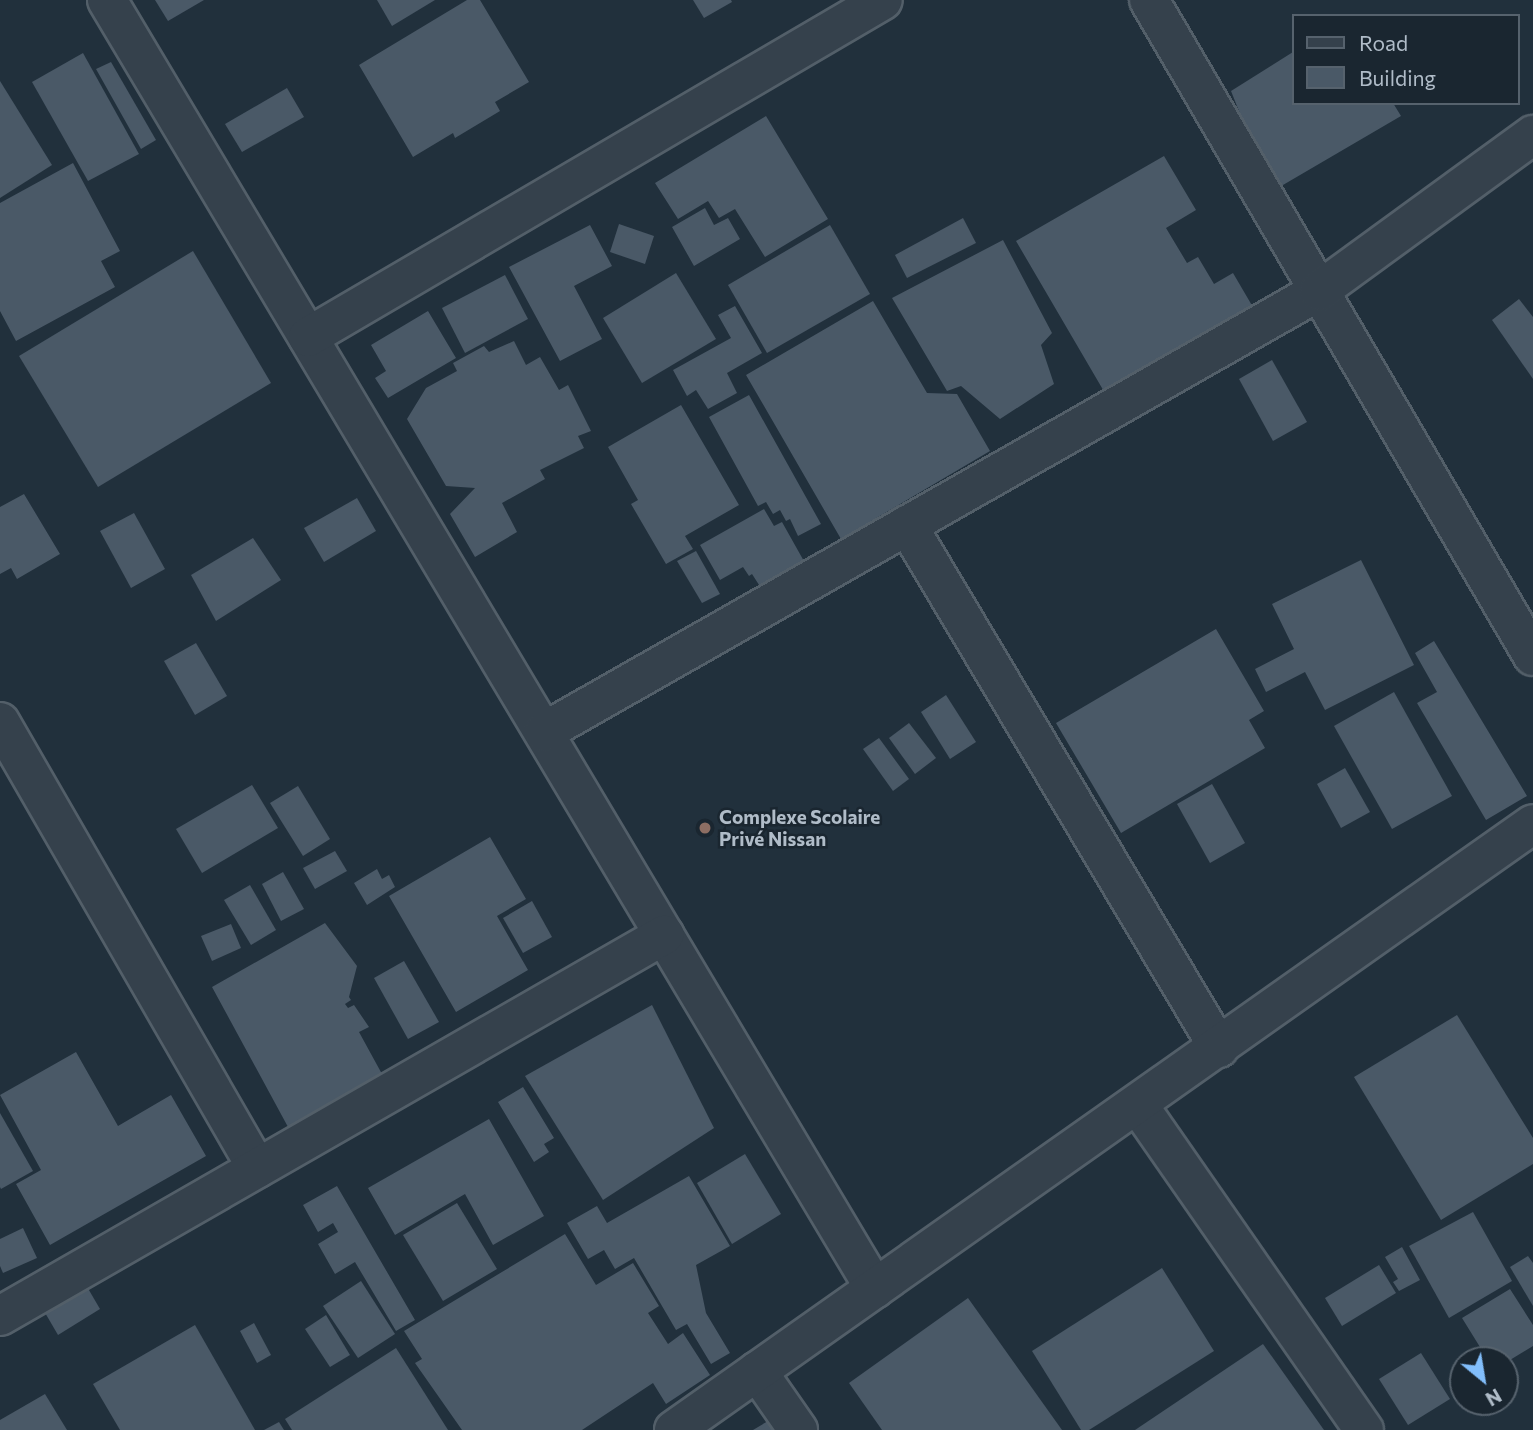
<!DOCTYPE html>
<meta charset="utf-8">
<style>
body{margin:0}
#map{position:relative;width:1533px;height:1430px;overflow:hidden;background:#21303c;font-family:Commissioner,sans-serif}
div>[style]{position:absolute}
.building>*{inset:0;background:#4a5967}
.roads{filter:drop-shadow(2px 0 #535f69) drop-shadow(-2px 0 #535f69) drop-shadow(0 2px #535f69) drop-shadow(0 -2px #535f69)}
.minor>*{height:38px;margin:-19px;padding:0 19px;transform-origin:19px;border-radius:19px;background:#35414c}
.dots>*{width:19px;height:19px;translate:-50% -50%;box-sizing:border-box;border:4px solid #1a2630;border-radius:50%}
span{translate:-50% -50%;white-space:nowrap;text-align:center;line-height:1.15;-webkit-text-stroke:5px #1a2630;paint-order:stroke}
.poi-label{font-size:19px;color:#b0bcc8;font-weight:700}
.left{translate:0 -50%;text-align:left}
.legend{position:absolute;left:1292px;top:14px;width:228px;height:91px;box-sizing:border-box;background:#1a2630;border:2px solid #56626d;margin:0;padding:9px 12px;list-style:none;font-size:21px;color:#b0bcc8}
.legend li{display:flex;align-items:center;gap:14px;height:35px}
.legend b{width:35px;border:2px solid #56626d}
.north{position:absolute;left:1449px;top:1346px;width:70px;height:70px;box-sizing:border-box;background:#1a2630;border:2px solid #56626d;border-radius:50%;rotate:150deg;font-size:19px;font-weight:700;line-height:28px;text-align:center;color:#b0bcc8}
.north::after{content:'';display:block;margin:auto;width:24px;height:32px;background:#82befb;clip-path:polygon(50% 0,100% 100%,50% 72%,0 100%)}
</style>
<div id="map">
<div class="building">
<i style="clip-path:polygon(155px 0,204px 0,168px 21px)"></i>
<i style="clip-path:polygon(377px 0,435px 0,392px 26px)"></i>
<i style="clip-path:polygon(467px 0,480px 0,529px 82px,495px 102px,500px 111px,455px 138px,453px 133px,413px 157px,359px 65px)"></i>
<i style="clip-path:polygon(693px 0,731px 0,732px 2px,704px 18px)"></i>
<i style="clip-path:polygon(1293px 52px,1293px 103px,1393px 103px,1401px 116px,1271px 192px,1231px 91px)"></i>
<i style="clip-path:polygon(83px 53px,139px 154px,88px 181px,32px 82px)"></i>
<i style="clip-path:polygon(111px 62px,156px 140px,141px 149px,96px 69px)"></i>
<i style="clip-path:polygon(0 81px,52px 165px,0 198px)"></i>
<i style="clip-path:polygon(287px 88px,304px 117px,242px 152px,225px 124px)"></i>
<i style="clip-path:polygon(766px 116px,828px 219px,765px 257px,735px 209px,719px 218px,708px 201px,678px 219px,655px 183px)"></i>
<i style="clip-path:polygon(1164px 156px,1196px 210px,1166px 228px,1187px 263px,1198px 257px,1214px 284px,1233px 273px,1257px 314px,1109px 400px,1016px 241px)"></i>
<i style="clip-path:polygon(73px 163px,120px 251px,101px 261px,115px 287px,16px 341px,0 311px,0 203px)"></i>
<i style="clip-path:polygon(705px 208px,714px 225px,728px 218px,740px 239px,694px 266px,672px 227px)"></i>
<i style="clip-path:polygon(963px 218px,976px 243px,907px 278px,895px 255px)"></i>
<i style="clip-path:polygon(619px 224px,654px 236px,645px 264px,610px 252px)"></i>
<i style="clip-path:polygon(590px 225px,612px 266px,574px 286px,602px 339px,560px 361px,509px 267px)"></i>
<i style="clip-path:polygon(830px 225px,870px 294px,767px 353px,728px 285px)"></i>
<i style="clip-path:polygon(1003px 240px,1052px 333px,1041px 345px,1054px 384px,1000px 419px,961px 386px,947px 391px,892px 298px)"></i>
<i style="clip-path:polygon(193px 251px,271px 383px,98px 487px,19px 356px)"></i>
<i style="clip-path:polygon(676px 273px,716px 339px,642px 383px,603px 318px)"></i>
<i style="clip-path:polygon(505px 275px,528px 319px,465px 353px,442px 308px)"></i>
<i style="clip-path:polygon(1519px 299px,1533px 317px,1533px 379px,1492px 320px)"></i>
<i style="clip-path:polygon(873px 301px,927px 393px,957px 394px,990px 451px,841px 539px,746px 375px)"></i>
<i style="clip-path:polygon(735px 306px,762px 353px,727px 373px,737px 393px,708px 409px,696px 390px,687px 396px,673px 370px,731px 338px,718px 315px)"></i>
<i style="clip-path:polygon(428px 311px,456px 358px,388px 398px,375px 378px,386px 371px,371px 345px)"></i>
<i style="clip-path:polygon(514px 341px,526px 365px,540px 357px,559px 390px,568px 385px,591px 431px,578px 436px,584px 448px,540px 470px,545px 479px,502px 503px,517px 532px,475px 557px,450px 514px,475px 488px,446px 486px,407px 419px,426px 388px,457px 371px,453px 363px,484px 346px,489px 352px)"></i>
<i style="clip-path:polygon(1272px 360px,1307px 422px,1273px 441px,1239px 379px)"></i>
<i style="clip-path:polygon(749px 395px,821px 524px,798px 536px,790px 519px,786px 521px,780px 510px,773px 514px,766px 502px,758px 506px,709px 417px)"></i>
<i style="clip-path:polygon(681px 405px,739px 505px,685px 536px,693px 549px,666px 564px,631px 504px,638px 500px,608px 447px)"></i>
<i style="clip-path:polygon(24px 494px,60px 554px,17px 579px,11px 568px,0 574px,0 507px)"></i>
<i style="clip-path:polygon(357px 498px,376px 531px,324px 562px,304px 528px)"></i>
<i style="clip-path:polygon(764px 509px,774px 526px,782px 522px,805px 563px,761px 588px,752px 574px,749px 576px,743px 567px,720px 580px,700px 545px)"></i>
<i style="clip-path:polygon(134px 513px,165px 569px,131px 588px,100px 531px)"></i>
<i style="clip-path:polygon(253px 538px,281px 580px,216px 621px,191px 575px)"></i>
<i style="clip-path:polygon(696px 551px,720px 594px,702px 603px,677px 561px)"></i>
<i style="clip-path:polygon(1361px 560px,1414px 665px,1325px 710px,1305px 672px,1266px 692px,1255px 669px,1294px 649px,1272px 604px)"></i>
<i style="clip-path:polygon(1216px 629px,1264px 711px,1249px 720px,1265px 748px,1121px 833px,1056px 723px)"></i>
<i style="clip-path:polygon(1434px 641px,1527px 796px,1486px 820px,1417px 703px,1437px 692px,1415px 653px)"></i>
<i style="clip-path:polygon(196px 643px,227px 696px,195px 715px,164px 661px)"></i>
<i style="clip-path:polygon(1394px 692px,1452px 796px,1392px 829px,1334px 726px)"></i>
<i style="clip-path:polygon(946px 695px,976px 742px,950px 759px,921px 712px)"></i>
<i style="clip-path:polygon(909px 723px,936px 758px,915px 774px,889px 738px)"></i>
<i style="clip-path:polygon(879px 738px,909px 779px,893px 791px,863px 749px)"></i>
<i style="clip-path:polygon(1345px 768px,1370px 812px,1341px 828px,1317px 784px)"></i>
<i style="clip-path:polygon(1212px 784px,1245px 843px,1210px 863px,1177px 804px)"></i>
<i style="clip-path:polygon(252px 785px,278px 828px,202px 873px,176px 829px)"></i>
<i style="clip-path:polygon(298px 786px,330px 839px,303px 856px,270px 803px)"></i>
<i style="clip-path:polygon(490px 837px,526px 899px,497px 916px,528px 970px,456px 1012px,389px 896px)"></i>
<i style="clip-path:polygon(335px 851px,347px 871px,315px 889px,303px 868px)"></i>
<i style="clip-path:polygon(377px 869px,382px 879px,389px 875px,395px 887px,367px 905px,354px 883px)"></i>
<i style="clip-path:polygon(283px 872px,304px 909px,281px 921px,262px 884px)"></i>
<i style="clip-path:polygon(250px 885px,276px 930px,251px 945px,224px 900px)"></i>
<i style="clip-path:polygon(532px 901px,552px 937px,523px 953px,503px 918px)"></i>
<i style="clip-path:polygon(325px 923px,357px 966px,349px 997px,351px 1000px,345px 1004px,348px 1008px,354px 1005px,369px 1027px,359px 1032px,382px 1074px,288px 1127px,212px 987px)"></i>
<i style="clip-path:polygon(231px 924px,241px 948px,212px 961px,201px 936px)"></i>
<i style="clip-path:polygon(404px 961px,439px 1022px,408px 1039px,374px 978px)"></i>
<i style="clip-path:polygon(652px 1005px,714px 1128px,603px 1200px,525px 1076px)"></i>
<i style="clip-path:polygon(1457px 1015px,1533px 1138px,1533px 1164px,1441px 1220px,1354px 1077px)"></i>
<i style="clip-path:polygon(76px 1052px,118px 1126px,171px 1095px,206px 1156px,50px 1245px,16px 1184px,41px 1170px,0 1095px)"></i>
<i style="clip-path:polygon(523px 1087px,554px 1138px,544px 1144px,549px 1152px,534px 1162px,498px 1102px)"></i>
<i style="clip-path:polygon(0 1113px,33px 1171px,1px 1189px,0 1187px)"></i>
<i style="clip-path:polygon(489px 1119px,544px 1216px,493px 1245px,465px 1194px,395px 1235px,368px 1188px)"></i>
<i style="clip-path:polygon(745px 1154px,781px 1214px,732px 1244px,697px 1183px)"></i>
<i style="clip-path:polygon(689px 1176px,730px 1246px,696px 1265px,706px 1313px,730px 1353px,711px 1364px,687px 1324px,676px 1330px,634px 1258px,615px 1269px,604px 1250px,588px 1259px,567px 1223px,597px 1206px,607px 1223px)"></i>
<i style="clip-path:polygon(337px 1186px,415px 1320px,396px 1331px,355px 1262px,335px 1274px,318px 1244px,338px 1232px,333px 1223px,318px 1232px,303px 1205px)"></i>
<i style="clip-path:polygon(457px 1203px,497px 1269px,443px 1301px,403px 1235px)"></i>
<i style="clip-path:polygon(1473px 1212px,1512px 1281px,1449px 1318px,1409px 1246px)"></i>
<i style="clip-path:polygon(23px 1228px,37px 1258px,3px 1273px,0 1266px,0 1239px)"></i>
<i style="clip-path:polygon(565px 1234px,596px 1285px,633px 1263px,659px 1306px,648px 1313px,668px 1344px,683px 1333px,710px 1375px,666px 1404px,653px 1383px,582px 1430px,462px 1430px,415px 1363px,422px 1359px,404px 1331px)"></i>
<i style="clip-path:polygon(1402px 1247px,1420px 1280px,1399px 1291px,1393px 1282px,1398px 1279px,1385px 1257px)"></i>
<i style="clip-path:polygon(1528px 1256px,1533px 1263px,1533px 1306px,1510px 1267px)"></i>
<i style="clip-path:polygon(1379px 1265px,1396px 1293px,1342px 1326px,1325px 1298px)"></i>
<i style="clip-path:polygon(1162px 1268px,1214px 1351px,1089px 1430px,1081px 1430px,1032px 1351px)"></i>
<i style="clip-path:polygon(361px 1281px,395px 1334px,358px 1358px,323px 1306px)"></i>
<i style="clip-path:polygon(86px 1285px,100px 1309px,58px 1335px,44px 1311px)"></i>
<i style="clip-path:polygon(1510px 1289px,1533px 1325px,1533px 1346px,1505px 1363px,1505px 1360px,1488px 1360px,1462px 1318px)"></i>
<i style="clip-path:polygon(968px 1298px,1062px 1430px,882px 1430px,849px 1383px)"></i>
<i style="clip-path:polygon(326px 1315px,350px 1355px,330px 1367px,305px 1329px)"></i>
<i style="clip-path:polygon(254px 1323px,271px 1355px,257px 1363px,240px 1331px)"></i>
<i style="clip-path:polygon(195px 1325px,255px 1430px,120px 1430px,93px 1384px)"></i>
<i style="clip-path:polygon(1263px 1344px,1324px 1430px,1135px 1430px)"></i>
<i style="clip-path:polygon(396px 1348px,448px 1430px,292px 1430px,285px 1419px)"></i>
<i style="clip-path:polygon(1421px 1353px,1450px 1399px,1408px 1425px,1379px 1379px)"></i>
<i style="clip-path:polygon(45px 1394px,67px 1430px,0 1430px,0 1420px)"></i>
<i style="clip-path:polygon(768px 1421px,773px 1430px,753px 1430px)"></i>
<i style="clip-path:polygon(279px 1422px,284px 1430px,264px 1430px)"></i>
</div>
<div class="roads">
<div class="minor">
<i style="left:107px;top:0;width:1500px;rotate:59.21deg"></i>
<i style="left:1149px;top:0;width:760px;rotate:59.66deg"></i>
<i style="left:308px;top:337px;width:666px;rotate:-30.37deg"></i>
<i style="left:907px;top:525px;width:609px;rotate:59.18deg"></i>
<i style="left:0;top:722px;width:515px;rotate:60.05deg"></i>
<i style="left:544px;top:732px;width:892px;rotate:-29.64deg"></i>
<i style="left:1319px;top:291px;width:265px;rotate:-36.1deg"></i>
<i style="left:1138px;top:1105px;width:396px;rotate:55.2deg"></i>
<i style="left:0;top:1316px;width:766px;rotate:-29.85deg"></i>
<i style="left:757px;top:1371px;width:72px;rotate:55.2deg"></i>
<i style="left:674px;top:1430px;width:1051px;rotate:-35.2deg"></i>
</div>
</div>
<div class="dots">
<i style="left:705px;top:828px;background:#8d6e63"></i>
</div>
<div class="poi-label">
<span class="left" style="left:719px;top:828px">Complexe Scolaire<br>Privé Nissan</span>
</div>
<ul class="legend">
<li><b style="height:9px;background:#35414c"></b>Road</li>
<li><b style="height:19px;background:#4a5967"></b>Building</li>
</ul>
<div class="north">N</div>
</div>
